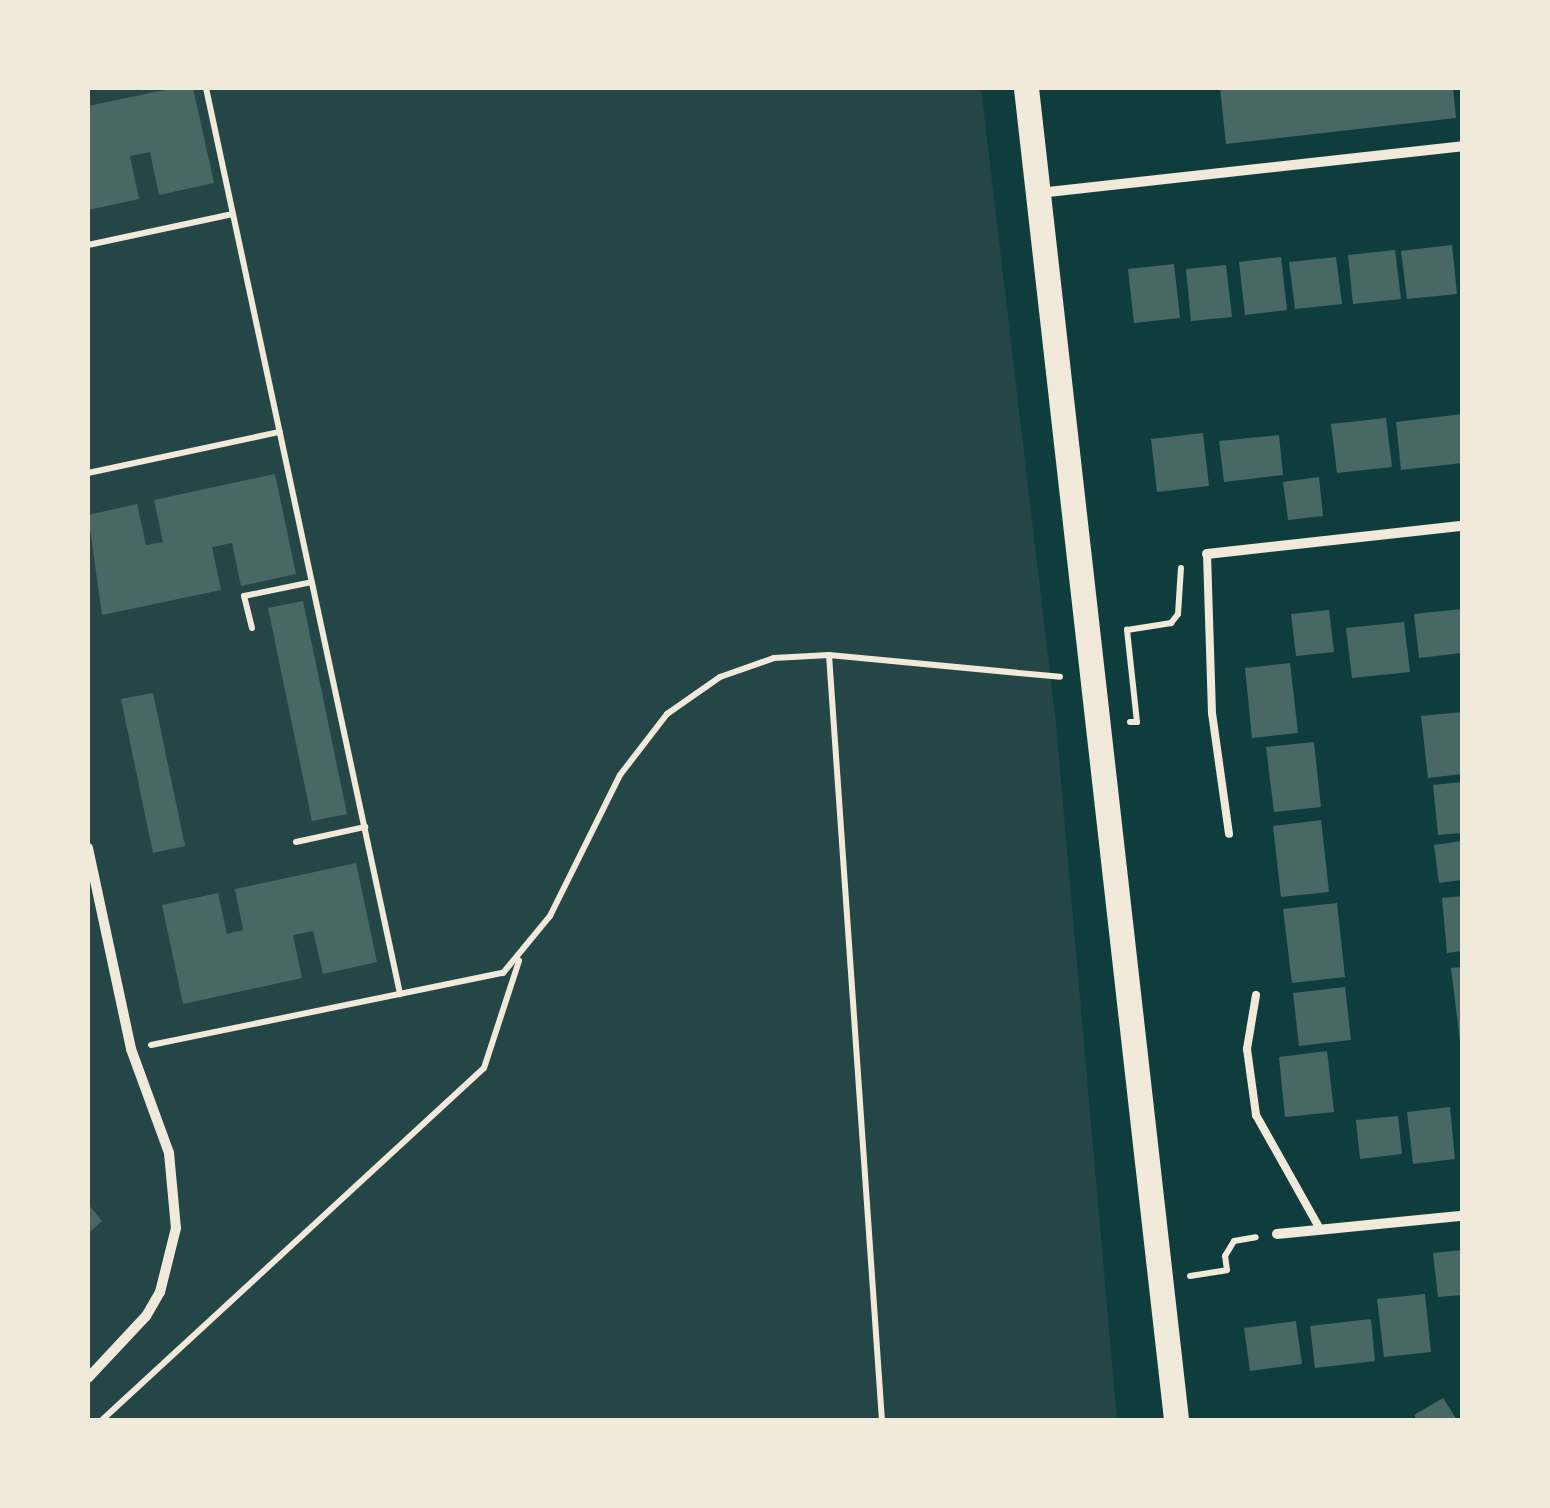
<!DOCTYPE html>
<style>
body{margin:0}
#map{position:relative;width:1550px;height:1508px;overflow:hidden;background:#0f3d3e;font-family:"Work Sans",sans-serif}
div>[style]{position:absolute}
.green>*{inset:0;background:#244646}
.building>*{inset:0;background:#486865}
.path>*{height:6px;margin:-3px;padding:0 3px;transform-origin:3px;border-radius:3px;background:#f1e9da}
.service>*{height:8px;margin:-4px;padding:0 4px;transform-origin:4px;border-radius:4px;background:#f1e9da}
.minor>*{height:10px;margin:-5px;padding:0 5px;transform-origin:5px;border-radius:5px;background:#f1e9da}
.primary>*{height:25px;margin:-12.5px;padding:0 12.5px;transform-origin:12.5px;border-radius:12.5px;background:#f1e9da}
span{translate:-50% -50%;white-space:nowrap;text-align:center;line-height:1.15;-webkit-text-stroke:9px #f1e9da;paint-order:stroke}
.frame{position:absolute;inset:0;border:90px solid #f1e9da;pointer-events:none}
</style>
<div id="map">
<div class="green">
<i style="clip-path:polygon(88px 88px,981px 88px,1056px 724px,1117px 1420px,88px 1420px)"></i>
</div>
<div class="building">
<i style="clip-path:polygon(174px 88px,193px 88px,214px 183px,159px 195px,150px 152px,130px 156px,139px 199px,88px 210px,88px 106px)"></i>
<i style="clip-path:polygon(1220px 88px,1453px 88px,1456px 118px,1226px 144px)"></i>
<i style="clip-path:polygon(1452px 245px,1457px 294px,1407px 299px,1401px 251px)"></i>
<i style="clip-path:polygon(1395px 250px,1401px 299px,1353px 304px,1348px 255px)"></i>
<i style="clip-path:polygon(1281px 257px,1287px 310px,1245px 315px,1239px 262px)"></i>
<i style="clip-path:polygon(1336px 257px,1342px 304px,1295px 309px,1289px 262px)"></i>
<i style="clip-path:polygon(1174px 264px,1180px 318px,1134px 323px,1128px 269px)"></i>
<i style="clip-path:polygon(1226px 265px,1232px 317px,1191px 321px,1186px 269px)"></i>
<i style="clip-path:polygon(1462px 414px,1462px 463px,1401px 470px,1396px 422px)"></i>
<i style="clip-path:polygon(1386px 418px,1392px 467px,1337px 473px,1331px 424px)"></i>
<i style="clip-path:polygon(1203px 433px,1209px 486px,1157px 492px,1151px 439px)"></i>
<i style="clip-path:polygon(1279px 435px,1283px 475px,1224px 482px,1219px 441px)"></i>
<i style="clip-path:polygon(275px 474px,296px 574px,241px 586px,232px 543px,212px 547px,221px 590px,102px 615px,88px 515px,137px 504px,146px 545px,163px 542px,154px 500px)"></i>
<i style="clip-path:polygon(1319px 477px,1323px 516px,1288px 520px,1283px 482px)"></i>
<i style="clip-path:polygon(303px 601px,347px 814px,312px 821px,268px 608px)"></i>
<i style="clip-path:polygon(1462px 609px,1462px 653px,1419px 658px,1414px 614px)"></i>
<i style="clip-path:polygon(1329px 610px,1334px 652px,1296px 656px,1291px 614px)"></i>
<i style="clip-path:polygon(1404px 622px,1410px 672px,1352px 678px,1346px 628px)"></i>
<i style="clip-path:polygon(1290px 663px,1298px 733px,1252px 738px,1245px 668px)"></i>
<i style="clip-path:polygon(153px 693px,185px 846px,153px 853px,121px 699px)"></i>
<i style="clip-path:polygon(1462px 712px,1462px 774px,1428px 778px,1421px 716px)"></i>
<i style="clip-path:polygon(1314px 742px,1321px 807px,1274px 812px,1266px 747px)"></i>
<i style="clip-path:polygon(1462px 782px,1462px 833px,1438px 835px,1433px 785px)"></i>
<i style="clip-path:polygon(1321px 820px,1329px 892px,1281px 897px,1273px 826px)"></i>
<i style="clip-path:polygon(1462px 841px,1462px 880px,1439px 883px,1434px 845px)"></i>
<i style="clip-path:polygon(356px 863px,377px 962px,323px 974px,313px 931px,293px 935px,302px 978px,183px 1004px,162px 905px,218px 893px,227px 934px,243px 930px,235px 889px)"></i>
<i style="clip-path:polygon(1462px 896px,1462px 951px,1447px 953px,1442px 898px)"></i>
<i style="clip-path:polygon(1337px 903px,1345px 977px,1292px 983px,1283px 909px)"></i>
<i style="clip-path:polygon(1462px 967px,1462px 1042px,1460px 1042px,1451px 968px)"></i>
<i style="clip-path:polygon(1345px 987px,1351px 1040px,1299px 1046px,1293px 993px)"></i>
<i style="clip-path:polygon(1327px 1051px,1334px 1112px,1285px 1117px,1279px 1057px)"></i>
<i style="clip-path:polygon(1450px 1107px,1455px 1159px,1413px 1164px,1407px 1112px)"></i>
<i style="clip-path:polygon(1398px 1116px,1402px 1154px,1360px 1159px,1356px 1120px)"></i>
<i style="clip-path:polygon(88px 1204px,102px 1221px,88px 1234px)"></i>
<i style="clip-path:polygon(1462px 1250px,1462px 1295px,1438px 1297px,1433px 1253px)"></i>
<i style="clip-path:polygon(1425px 1294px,1431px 1352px,1384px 1357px,1377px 1299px)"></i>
<i style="clip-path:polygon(1371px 1319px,1375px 1361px,1315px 1368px,1310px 1326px)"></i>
<i style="clip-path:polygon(1296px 1321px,1302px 1364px,1250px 1371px,1244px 1328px)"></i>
<i style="clip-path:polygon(1443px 1398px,1457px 1420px,1417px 1420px,1414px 1415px)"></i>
</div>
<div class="path">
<i style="left:206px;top:88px;width:927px;rotate:77.91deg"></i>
<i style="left:88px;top:245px;width:148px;rotate:-12.1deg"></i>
<i style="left:88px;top:473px;width:196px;rotate:-12.1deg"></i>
<i style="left:252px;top:628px;width:33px;rotate:-104deg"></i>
<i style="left:244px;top:596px;width:69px;rotate:-11.6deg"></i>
<i style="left:829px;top:655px;width:767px;rotate:86.04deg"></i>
<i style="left:1130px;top:722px;width:7px"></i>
<i style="left:1137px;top:722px;width:93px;rotate:-96.2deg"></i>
<i style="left:1127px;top:630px;width:45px;rotate:-9deg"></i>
<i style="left:1171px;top:623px;width:11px;rotate:-52deg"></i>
<i style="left:1178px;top:614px;width:46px;rotate:-86.3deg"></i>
<i style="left:296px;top:842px;width:71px;rotate:-12.3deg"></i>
<i style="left:151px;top:1045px;width:359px;rotate:-11.6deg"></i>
<i style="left:503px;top:973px;width:74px;rotate:-50.5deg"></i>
<i style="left:550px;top:916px;width:157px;rotate:-63.6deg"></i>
<i style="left:620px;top:775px;width:77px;rotate:-52.4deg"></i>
<i style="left:667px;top:714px;width:65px;rotate:-34.9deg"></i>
<i style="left:720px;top:677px;width:57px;rotate:-19.4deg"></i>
<i style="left:774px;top:658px;width:55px;rotate:-3.1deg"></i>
<i style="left:829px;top:655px;width:232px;rotate:5.4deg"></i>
<i style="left:1190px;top:1276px;width:37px;rotate:-9deg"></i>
<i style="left:1227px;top:1270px;width:14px;rotate:-98deg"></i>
<i style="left:1225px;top:1256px;width:17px;rotate:-59deg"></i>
<i style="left:1234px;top:1241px;width:22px;rotate:-10deg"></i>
<i style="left:102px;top:1420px;width:519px;rotate:-42.66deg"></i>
<i style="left:484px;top:1068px;width:113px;rotate:-71.9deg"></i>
</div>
<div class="service">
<i style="left:1207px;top:554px;width:159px;rotate:88.2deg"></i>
<i style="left:1212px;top:713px;width:122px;rotate:82deg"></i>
<i style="left:1256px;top:995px;width:55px;rotate:99.5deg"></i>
<i style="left:1247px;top:1049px;width:67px;rotate:82.2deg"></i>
<i style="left:1256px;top:1115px;width:131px;rotate:60.7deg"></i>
</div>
<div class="minor">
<i style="left:1039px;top:193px;width:426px;rotate:-6.3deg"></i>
<i style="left:1207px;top:554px;width:257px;rotate:-6.3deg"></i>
<i style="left:88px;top:848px;width:206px;rotate:77.9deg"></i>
<i style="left:131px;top:1049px;width:111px;rotate:69.9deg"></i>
<i style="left:169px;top:1153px;width:75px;rotate:84.7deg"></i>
<i style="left:176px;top:1228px;width:66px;rotate:104deg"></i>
<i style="left:160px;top:1292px;width:28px;rotate:120deg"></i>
<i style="left:146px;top:1316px;width:85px;rotate:133.1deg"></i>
<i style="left:1277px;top:1234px;width:186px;rotate:-5.6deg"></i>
</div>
<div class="primary">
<i style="left:1026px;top:88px;width:1340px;rotate:83.57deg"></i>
</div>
<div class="frame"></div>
</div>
